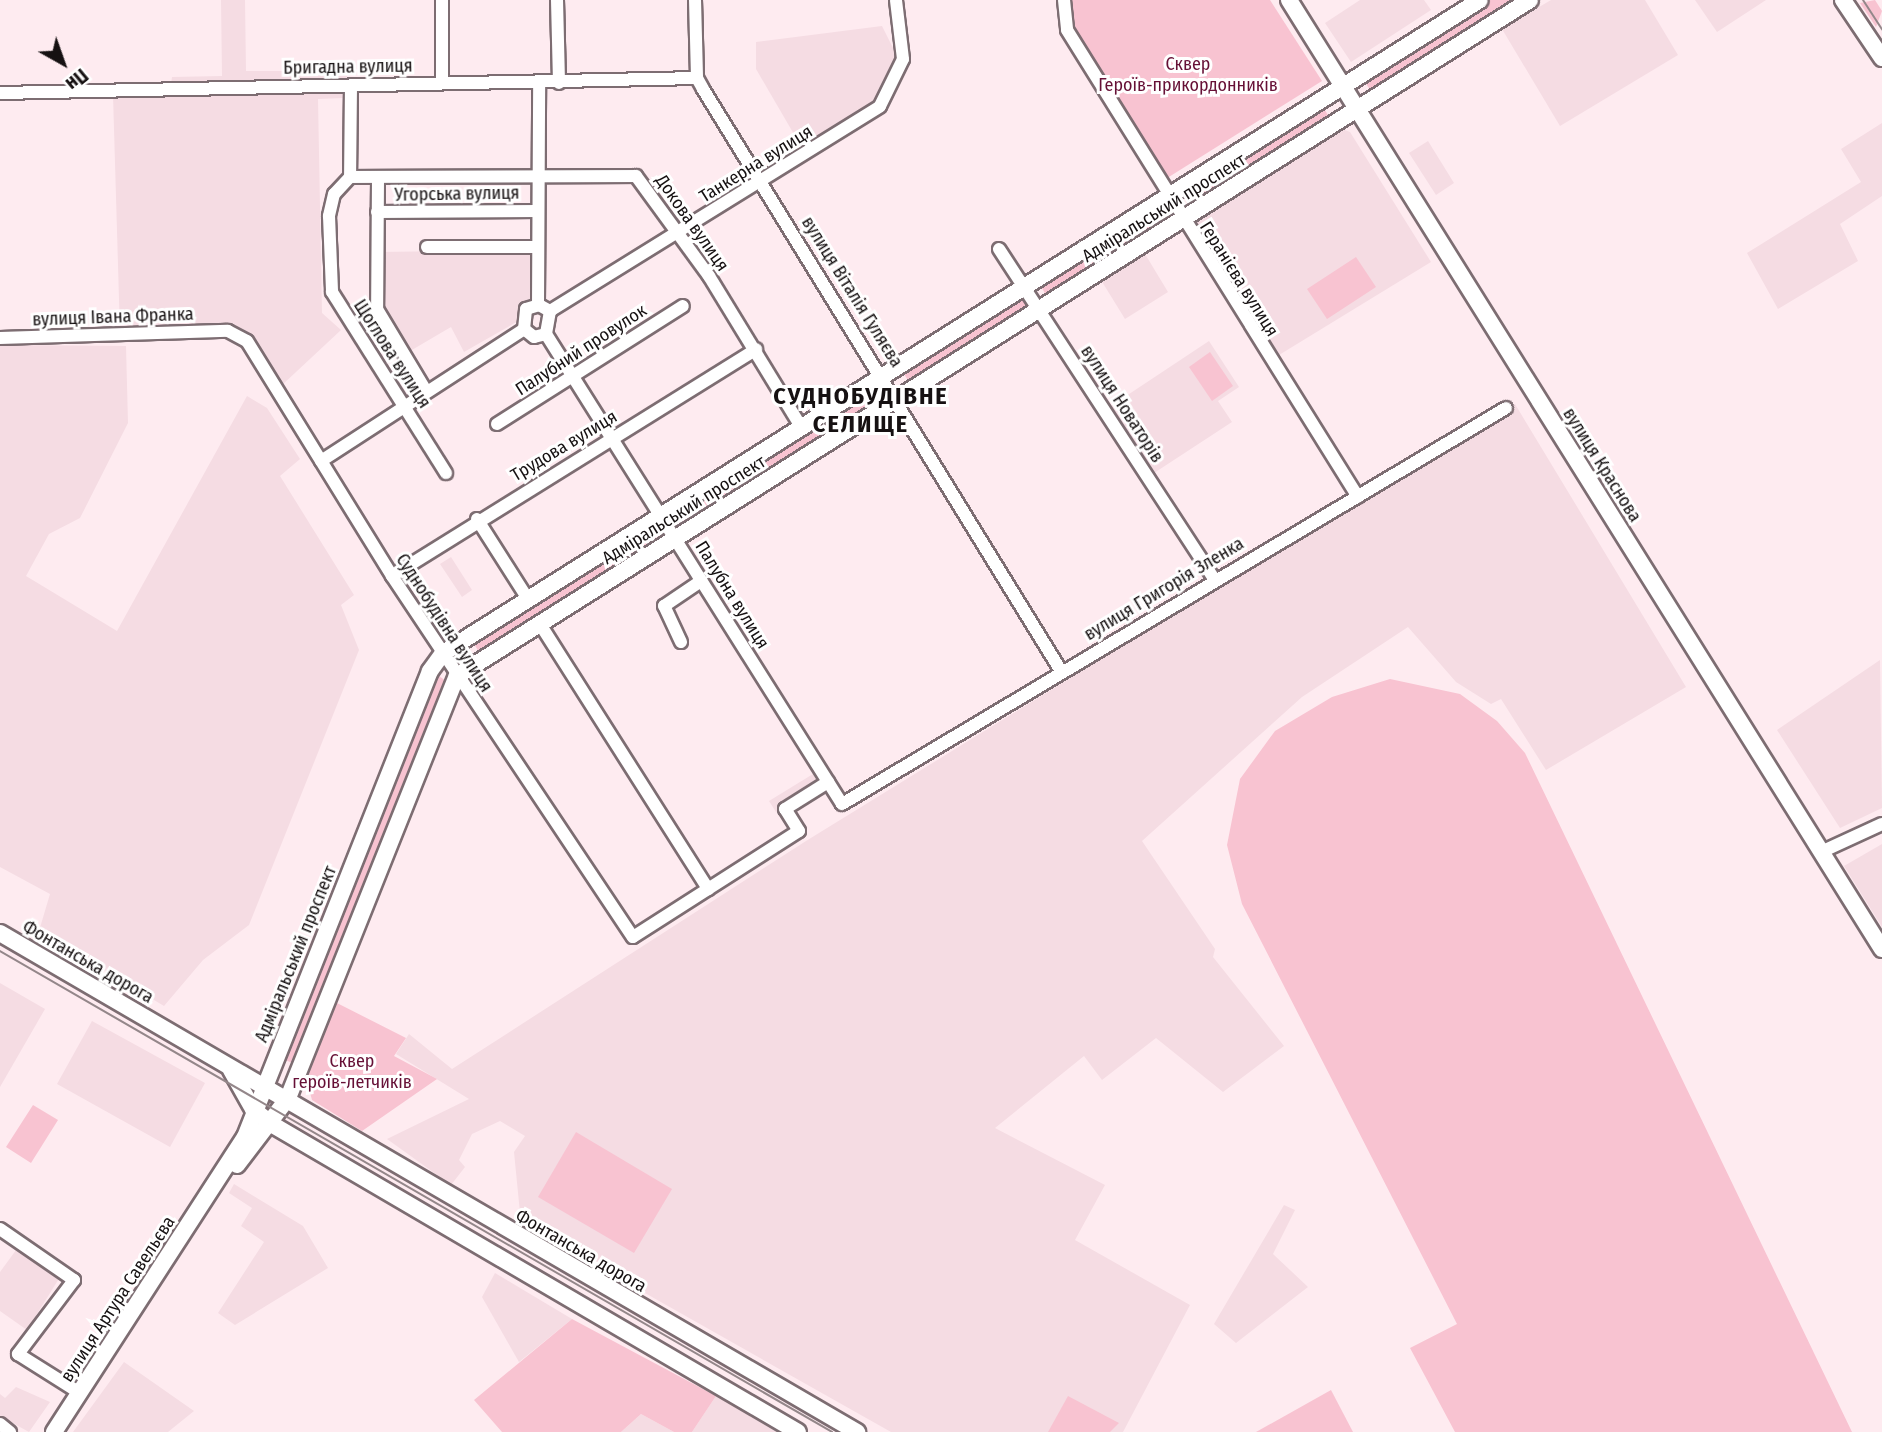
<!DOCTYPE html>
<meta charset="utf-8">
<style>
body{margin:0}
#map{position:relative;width:1882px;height:1432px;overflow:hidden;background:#feebf0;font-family:"Fira Sans Condensed",sans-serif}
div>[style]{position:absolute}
.built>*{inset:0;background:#f5dce3}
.green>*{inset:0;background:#f8c3d1}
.roads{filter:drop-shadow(2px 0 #7d6d72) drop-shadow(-2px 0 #7d6d72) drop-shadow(0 2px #7d6d72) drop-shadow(0 -2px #7d6d72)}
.minor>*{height:12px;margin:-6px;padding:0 6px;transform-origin:6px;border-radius:6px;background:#fff}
.major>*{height:16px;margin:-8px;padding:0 8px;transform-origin:8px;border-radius:8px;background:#fff}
.tram>*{height:2px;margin:-1px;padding:0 1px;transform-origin:1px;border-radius:1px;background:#94878a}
span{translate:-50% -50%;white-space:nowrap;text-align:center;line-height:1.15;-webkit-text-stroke:6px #fff;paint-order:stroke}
.park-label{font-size:18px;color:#661036}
.street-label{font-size:18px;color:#161112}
.district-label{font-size:24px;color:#161112;font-weight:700;letter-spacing:2px}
.north{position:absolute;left:28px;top:28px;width:70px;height:70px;-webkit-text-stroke:5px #fff;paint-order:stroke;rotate:140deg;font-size:19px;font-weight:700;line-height:28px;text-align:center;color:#161112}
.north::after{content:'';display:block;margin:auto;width:24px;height:32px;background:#161112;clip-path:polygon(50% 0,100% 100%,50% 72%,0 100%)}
</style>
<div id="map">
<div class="built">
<i style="clip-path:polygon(221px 0,245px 0,246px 71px,348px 71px,343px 98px,318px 99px,322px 313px,341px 330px,281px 386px,244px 330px,120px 333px,113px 95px,171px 84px,172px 77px,222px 76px)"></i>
<i style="clip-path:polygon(1360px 0,1424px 0,1431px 10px,1351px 62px,1325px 23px)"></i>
<i style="clip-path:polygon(1551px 0,1645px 0,1678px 55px,1560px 126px,1502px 29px)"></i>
<i style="clip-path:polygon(1695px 0,1766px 0,1717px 32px)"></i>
<i style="clip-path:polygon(882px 26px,897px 56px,876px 102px,802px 148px,756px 69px,756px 42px)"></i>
<i style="clip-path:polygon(1882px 123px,1882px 196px,1840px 224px,1858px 261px,1778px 309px,1747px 253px,1861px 182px,1841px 149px)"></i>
<i style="clip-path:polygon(1342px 129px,1350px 132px,1431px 262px,1279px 355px,1197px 222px)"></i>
<i style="clip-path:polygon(1428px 141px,1454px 183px,1436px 195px,1409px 153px)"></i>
<i style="clip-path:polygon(1139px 244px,1168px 292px,1125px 319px,1096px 272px)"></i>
<i style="clip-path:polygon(535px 250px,534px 312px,464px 352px,451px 327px,405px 354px,379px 312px,378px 252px)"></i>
<i style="clip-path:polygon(1209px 341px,1239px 387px,1218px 401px,1232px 422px,1151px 475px,1108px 408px)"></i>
<i style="clip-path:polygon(0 345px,126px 346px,128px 423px,80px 518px,49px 534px,26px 576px,117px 631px,247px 396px,267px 408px,300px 459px,280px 476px,354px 595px,341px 605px,359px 650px,249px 925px,203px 960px,164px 1006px,39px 931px,50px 894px,0 867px)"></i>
<i style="clip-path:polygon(1515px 404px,1686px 687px,1546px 770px,1501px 699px,1491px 704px,1456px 682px,1408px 627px,1302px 697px,1142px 841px,1215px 949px,1213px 957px,1284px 1046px,1223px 1092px,1156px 1038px,1102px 1080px,1084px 1056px,995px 1128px,1105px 1185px,1075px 1240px,1190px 1305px,1123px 1432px,891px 1432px,521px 1223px,514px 1152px,525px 1136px,500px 1121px,472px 1134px,459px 1160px,465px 1167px,451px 1185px,387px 1139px,469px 1099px,396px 1054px,409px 1034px,452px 1069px,806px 841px)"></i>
<i style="clip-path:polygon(451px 557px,472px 590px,462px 597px,440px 564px)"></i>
<i style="clip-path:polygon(1880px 660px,1882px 808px,1840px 828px,1777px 730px)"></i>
<i style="clip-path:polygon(813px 774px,819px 785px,776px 812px,769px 801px)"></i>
<i style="clip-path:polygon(1882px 844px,1882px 927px,1844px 866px)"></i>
<i style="clip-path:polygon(0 983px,45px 1009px,0 1087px)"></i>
<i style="clip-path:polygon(92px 1021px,205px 1083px,170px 1147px,57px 1084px)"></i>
<i style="clip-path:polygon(234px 1184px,303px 1226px,328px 1268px,235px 1325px,218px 1313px,264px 1242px,241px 1226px,252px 1208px,229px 1193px)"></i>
<i style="clip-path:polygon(1284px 1205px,1295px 1210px,1273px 1254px,1308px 1287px,1236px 1343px,1214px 1324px)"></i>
<i style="clip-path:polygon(19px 1246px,60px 1277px,27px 1330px,0 1311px,0 1272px)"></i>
<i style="clip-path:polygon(495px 1273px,572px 1319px,519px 1362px,482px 1297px)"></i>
<i style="clip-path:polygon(124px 1362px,194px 1411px,168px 1432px,73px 1432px)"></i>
<i style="clip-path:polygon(16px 1387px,50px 1402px,29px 1432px,0 1416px,0 1394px,5px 1398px)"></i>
<i style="clip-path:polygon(716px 1396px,777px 1432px,692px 1432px)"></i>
<i style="clip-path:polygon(641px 1414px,674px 1432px,621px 1432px)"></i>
</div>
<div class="green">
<i style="clip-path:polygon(1069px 0,1270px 0,1322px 81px,1164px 180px,1077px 37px)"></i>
<i style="clip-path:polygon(1489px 0,1525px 0,1374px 96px,1363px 79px)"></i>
<i style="clip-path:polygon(1875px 0,1882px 11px,1876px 27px,1860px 3px)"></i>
<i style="clip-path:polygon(1322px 105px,1332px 122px,1198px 207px,1187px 189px)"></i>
<i style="clip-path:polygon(1160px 206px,1171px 224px,1049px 300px,1039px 283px)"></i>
<i style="clip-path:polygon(1356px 257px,1376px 287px,1327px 319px,1307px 289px)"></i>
<i style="clip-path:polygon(1022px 292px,1034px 310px,912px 387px,901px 369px)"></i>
<i style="clip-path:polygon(1210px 352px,1233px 386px,1212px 401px,1189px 367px)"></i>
<i style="clip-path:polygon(865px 390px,877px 409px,683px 530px,672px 512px)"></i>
<i style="clip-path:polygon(656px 522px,667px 541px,482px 657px,471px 639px)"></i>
<i style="clip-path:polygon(432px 671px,446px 681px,297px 1065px,283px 1059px)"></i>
<i style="clip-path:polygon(1390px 679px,1460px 694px,1497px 721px,1525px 753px,1852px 1432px,1455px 1432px,1410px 1348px,1457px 1324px,1242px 904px,1227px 845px,1240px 779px,1275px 731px,1332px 697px)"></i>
<i style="clip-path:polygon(333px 1001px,406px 1038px,394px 1056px,437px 1079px,362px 1131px,312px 1100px,304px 1070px)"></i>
<i style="clip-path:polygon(33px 1105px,58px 1120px,31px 1163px,6px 1147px)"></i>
<i style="clip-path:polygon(576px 1132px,672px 1189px,634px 1253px,538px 1197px)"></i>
<i style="clip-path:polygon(572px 1319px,716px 1396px,692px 1432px,674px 1432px,641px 1414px,621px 1432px,502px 1432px,474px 1400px)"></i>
<i style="clip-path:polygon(1331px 1390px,1353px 1432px,1256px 1432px)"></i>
<i style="clip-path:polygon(1068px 1396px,1119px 1423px,1110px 1432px,1048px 1432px)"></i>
</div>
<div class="roads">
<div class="minor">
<i style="left:442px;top:0;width:83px;rotate:90deg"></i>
<i style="left:557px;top:0;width:83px;rotate:88.6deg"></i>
<i style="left:695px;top:0;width:78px;rotate:88.5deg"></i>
<i style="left:697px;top:78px;width:13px;rotate:61deg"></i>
<i style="left:703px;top:89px;width:683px;rotate:58.4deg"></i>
<i style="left:1064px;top:0;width:30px;rotate:84deg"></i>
<i style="left:1067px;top:30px;width:550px;rotate:58.07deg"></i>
<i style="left:351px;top:86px;width:91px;rotate:90.6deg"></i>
<i style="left:350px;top:177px;width:23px;rotate:133deg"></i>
<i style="left:334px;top:194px;width:23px;rotate:103deg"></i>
<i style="left:329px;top:216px;width:76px;rotate:87.7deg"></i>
<i style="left:332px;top:292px;width:214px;rotate:57.8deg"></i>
<i style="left:0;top:93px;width:697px;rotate:-1.23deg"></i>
<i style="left:350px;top:177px;width:286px;rotate:-0.2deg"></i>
<i style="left:636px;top:176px;width:124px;rotate:53.9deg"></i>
<i style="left:709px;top:276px;width:177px;rotate:58.6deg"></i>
<i style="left:378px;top:180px;width:129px;rotate:90.4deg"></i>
<i style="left:377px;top:309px;width:96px;rotate:59.1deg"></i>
<i style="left:377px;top:212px;width:161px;rotate:-0.4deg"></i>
<i style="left:427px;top:247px;width:111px"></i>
<i style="left:999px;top:249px;width:394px;rotate:56.9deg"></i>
<i style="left:538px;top:305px;width:221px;rotate:-89.7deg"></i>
<i style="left:550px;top:311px;width:388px;rotate:-31.8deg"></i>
<i style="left:880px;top:106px;width:52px;rotate:-63.9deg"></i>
<i style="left:903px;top:59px;width:59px;rotate:-96.8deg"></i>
<i style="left:546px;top:334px;width:12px;rotate:166deg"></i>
<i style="left:534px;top:337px;width:13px;rotate:-141deg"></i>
<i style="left:524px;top:329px;width:20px;rotate:-84deg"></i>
<i style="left:526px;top:309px;width:14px;rotate:-17deg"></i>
<i style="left:539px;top:305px;width:13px;rotate:29deg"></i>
<i style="left:550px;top:311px;width:23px;rotate:100deg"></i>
<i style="left:546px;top:334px;width:555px;rotate:57.8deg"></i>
<i style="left:842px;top:804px;width:773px;rotate:-30.81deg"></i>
<i style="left:0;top:338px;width:228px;rotate:-1.8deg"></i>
<i style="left:228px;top:331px;width:21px;rotate:28deg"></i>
<i style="left:247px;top:341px;width:276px;rotate:58.3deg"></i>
<i style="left:392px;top:576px;width:434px;rotate:56.3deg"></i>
<i style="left:633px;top:937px;width:197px;rotate:-32.6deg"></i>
<i style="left:799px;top:831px;width:26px;rotate:-122deg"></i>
<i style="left:785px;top:809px;width:51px;rotate:-32.1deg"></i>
<i style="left:497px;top:424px;width:220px;rotate:-32.4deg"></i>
<i style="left:321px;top:461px;width:242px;rotate:-33deg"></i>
<i style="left:477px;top:519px;width:95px;rotate:57.5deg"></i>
<i style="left:392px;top:576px;width:429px;rotate:-31.9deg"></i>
<i style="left:540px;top:624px;width:314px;rotate:57.6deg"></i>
<i style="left:681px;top:642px;width:40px;rotate:-115deg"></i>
<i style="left:664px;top:606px;width:45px;rotate:-34deg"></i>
<i style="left:1821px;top:852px;width:67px;rotate:-24.7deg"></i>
<i style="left:0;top:1229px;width:90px;rotate:34.6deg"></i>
<i style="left:74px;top:1280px;width:93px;rotate:127.1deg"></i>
<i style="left:18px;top:1354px;width:73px;rotate:32.2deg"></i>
<i style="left:0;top:1424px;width:13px;rotate:39deg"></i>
</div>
<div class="major">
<i style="left:1289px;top:0;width:1119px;rotate:58deg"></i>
<i style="left:1843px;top:0;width:70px;rotate:56.1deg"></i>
<i style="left:0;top:933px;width:992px;rotate:30.21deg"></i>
<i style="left:231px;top:1070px;width:45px;rotate:60.6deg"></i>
<i style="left:253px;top:1109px;width:26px;rotate:39deg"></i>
<i style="left:273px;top:1125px;width:608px;rotate:30.32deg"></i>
<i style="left:237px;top:1165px;width:84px;rotate:-52.7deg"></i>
<i style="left:288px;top:1098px;width:455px;rotate:-68.2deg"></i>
<i style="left:457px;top:676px;width:1268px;rotate:-32.21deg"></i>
<i style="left:54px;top:1432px;width:351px;rotate:-57.1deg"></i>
<i style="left:245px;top:1137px;width:501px;rotate:-68.35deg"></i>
<i style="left:430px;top:671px;width:22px;rotate:-54deg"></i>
<i style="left:443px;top:653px;width:1225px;rotate:-32.2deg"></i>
</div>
</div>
<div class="tram">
<i style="left:1863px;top:0;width:35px;rotate:57deg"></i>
<i style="left:0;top:951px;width:961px;rotate:30.03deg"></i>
</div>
<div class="park-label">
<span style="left:1188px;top:75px">Сквер<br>Героїв-прикордонників</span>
<span style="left:352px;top:1072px">Сквер<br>героїв-летчиків</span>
</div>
<div class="street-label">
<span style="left:348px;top:67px;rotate:-1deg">Бригадна вулиця</span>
<span style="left:756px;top:164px;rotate:-32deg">Танкерна вулиця</span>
<span style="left:457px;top:194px;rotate:-1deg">Угорська вулиця</span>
<span style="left:1164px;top:208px;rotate:-32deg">Адміральський проспект</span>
<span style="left:692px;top:223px;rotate:55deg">Докова вулиця</span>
<span style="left:1239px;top:279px;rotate:58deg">Геранієва вулиця</span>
<span style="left:852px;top:292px;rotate:58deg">вулиця Віталія Гуляєва</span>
<span style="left:113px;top:317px;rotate:-2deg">вулиця Івана Франка</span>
<span style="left:581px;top:350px;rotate:-33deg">Палубний провулок</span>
<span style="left:392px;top:354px;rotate:57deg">Щоглова вулиця</span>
<span style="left:1122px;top:404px;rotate:57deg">вулиця Новаторів</span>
<span style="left:564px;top:446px;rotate:-31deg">Трудова вулиця</span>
<span style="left:1602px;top:465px;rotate:58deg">вулиця Краснова</span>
<span style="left:684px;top:510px;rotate:-32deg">Адміральський проспект</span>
<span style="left:1164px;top:589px;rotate:-31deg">вулиця Григорія Зленка</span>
<span style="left:732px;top:595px;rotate:58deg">Палубна вулиця</span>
<span style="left:444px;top:623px;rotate:57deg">Суднобудівна вулиця</span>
<span style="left:296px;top:954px;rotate:-68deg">Адміральський проспект</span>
<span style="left:88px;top:962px;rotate:30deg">Фонтанська дорога</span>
<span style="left:581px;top:1251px;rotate:30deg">Фонтанська дорога</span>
<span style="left:118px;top:1299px;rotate:-57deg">вулиця Артура Савельєва</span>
</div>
<div class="district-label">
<span style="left:861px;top:411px">СУДНОБУДІВНЕ<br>СЕЛИЩЕ</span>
</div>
<div class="north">Пн</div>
</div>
